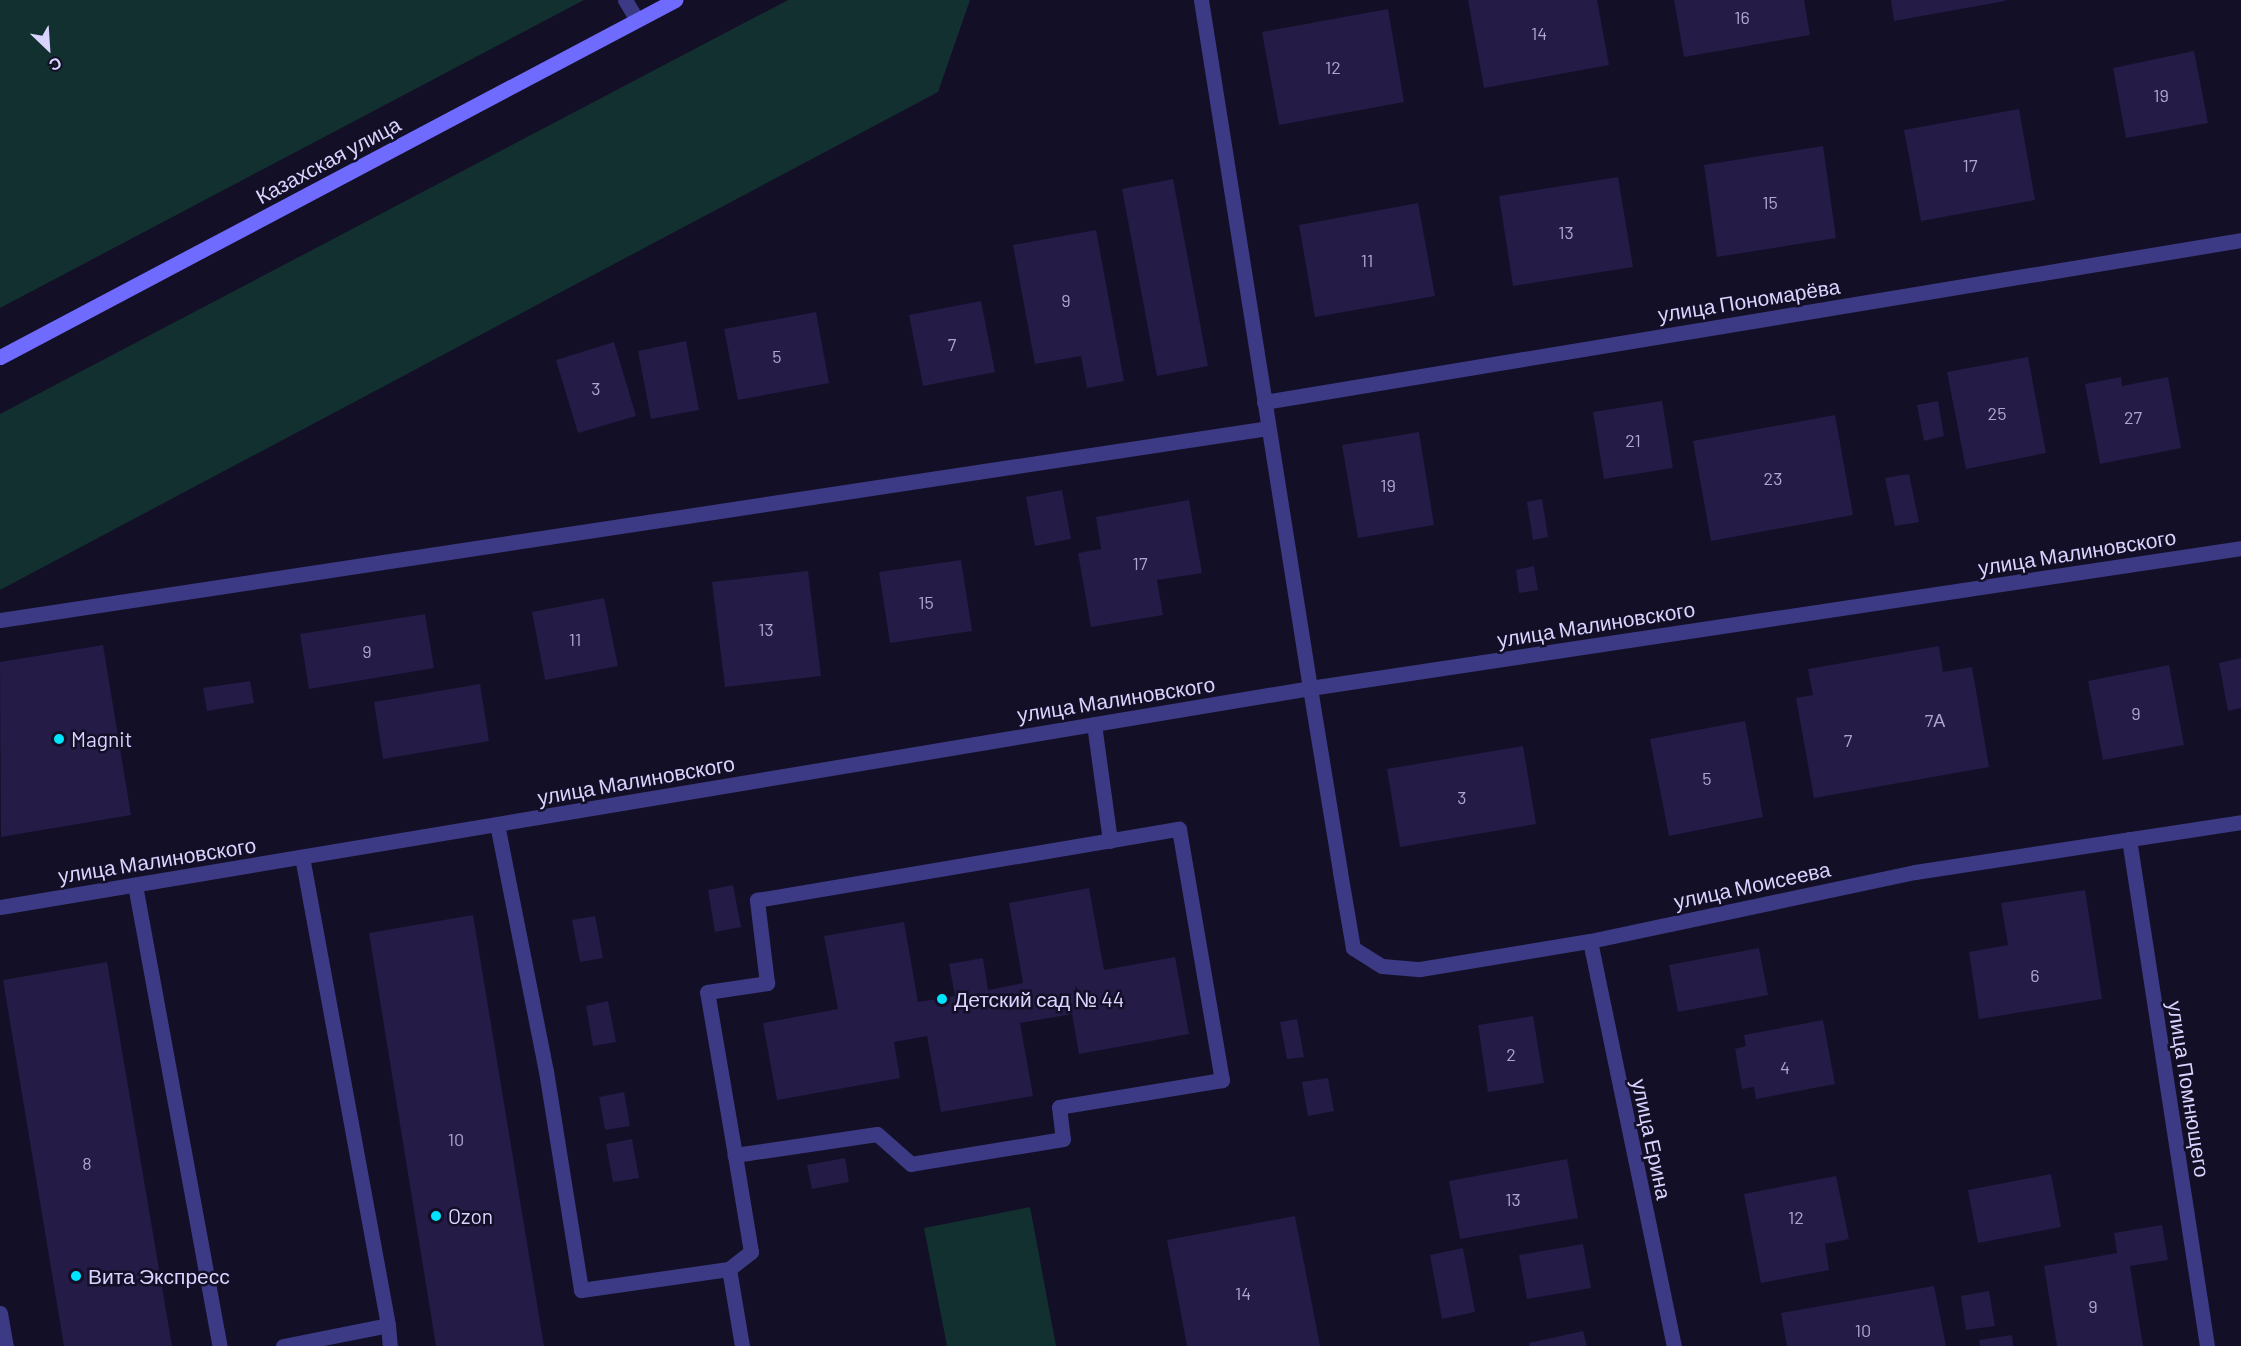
<!DOCTYPE html>
<meta charset="utf-8">
<style>
body{margin:0}
#map{position:relative;width:2241px;height:1346px;overflow:hidden;background:#130f26;font-family:Barlow,sans-serif}
div>[style]{position:absolute}
.green>*{inset:0;background:#12302f}
.building>*{inset:0;background:#241b47}
.service>*{height:15px;margin:-7.5px;padding:0 7.5px;transform-origin:7.5px;border-radius:7.5px;background:#3d3a85}
.minor>*{height:15px;margin:-7.5px;padding:0 7.5px;transform-origin:7.5px;border-radius:7.5px;background:#3d3a85}
.secondary>*{height:15px;margin:-7.5px;padding:0 7.5px;transform-origin:7.5px;border-radius:7.5px;background:#6f6bff}
.dots>*{width:16px;height:16px;translate:-50% -50%;box-sizing:border-box;border:3px solid #130f26;border-radius:50%}
span{translate:-50% -50%;white-space:nowrap;text-align:center;line-height:1.15;-webkit-text-stroke:5px #130f26;paint-order:stroke}
.number-label{font-size:18px;color:#aca6d1}
.number-label span{-webkit-text-stroke-width:0}
.street-label{font-size:21px;color:#d9d4ff}
.poi-label{font-size:21px;color:#d9d4ff}
.left{translate:0 -50%;text-align:left}
.north{position:absolute;left:18px;top:18px;width:60px;height:60px;-webkit-text-stroke:4px #130f26;paint-order:stroke;rotate:155deg;font-size:16px;font-weight:700;line-height:24px;text-align:center;color:#d9d4ff}
.north::after{content:'';display:block;margin:auto;width:21px;height:27px;background:#d9d4ff;clip-path:polygon(50% 0,100% 100%,50% 72%,0 100%)}
</style>
<div id="map">
<div class="green">
<i style="clip-path:polygon(0 0,584px 0,0 308px)"></i>
<i style="clip-path:polygon(788px 0,970px 0,938px 92px,0 590px,0 414px)"></i>
<i style="clip-path:polygon(1030px 1207px,1056px 1346px,947px 1346px,924px 1228px)"></i>
</div>
<div class="building">
<i style="clip-path:polygon(1468px 0,1597px 0,1609px 65px,1484px 88px)"></i>
<i style="clip-path:polygon(1674px 0,1804px 0,1810px 35px,1684px 57px)"></i>
<i style="clip-path:polygon(1891px 0,2005px 0,2005px 1px,1894px 21px)"></i>
<i style="clip-path:polygon(1388px 9px,1404px 102px,1279px 125px,1262px 32px)"></i>
<i style="clip-path:polygon(2194px 51px,2208px 123px,2126px 138px,2113px 68px)"></i>
<i style="clip-path:polygon(2019px 109px,2035px 200px,1921px 221px,1904px 130px)"></i>
<i style="clip-path:polygon(1823px 146px,1836px 238px,1717px 257px,1704px 165px)"></i>
<i style="clip-path:polygon(1618px 177px,1633px 267px,1513px 286px,1499px 196px)"></i>
<i style="clip-path:polygon(1173px 179px,1208px 366px,1157px 376px,1122px 189px)"></i>
<i style="clip-path:polygon(1418px 203px,1435px 296px,1315px 317px,1299px 225px)"></i>
<i style="clip-path:polygon(1096px 230px,1124px 381px,1087px 388px,1081px 356px,1035px 364px,1013px 245px)"></i>
<i style="clip-path:polygon(981px 301px,995px 372px,923px 386px,909px 315px)"></i>
<i style="clip-path:polygon(816px 312px,829px 383px,738px 400px,724px 329px)"></i>
<i style="clip-path:polygon(686px 341px,699px 410px,651px 419px,638px 351px)"></i>
<i style="clip-path:polygon(614px 342px,636px 416px,578px 433px,556px 360px)"></i>
<i style="clip-path:polygon(2028px 357px,2046px 453px,1966px 469px,1947px 372px)"></i>
<i style="clip-path:polygon(2121px 377px,2122px 386px,2168px 377px,2181px 448px,2100px 464px,2085px 384px)"></i>
<i style="clip-path:polygon(1662px 401px,1673px 468px,1604px 479px,1593px 412px)"></i>
<i style="clip-path:polygon(1938px 401px,1944px 436px,1924px 441px,1917px 405px)"></i>
<i style="clip-path:polygon(1835px 415px,1853px 515px,1711px 541px,1693px 441px)"></i>
<i style="clip-path:polygon(1419px 432px,1434px 525px,1358px 538px,1342px 445px)"></i>
<i style="clip-path:polygon(1909px 474px,1919px 522px,1895px 526px,1885px 478px)"></i>
<i style="clip-path:polygon(1062px 490px,1071px 539px,1035px 546px,1026px 497px)"></i>
<i style="clip-path:polygon(1542px 499px,1548px 537px,1533px 540px,1527px 502px)"></i>
<i style="clip-path:polygon(1189px 500px,1202px 573px,1157px 580px,1163px 615px,1091px 627px,1078px 553px,1101px 549px,1096px 517px)"></i>
<i style="clip-path:polygon(961px 560px,972px 631px,890px 643px,879px 572px)"></i>
<i style="clip-path:polygon(1534px 566px,1538px 590px,1519px 593px,1516px 570px)"></i>
<i style="clip-path:polygon(808px 571px,821px 676px,725px 687px,712px 582px)"></i>
<i style="clip-path:polygon(604px 598px,618px 666px,545px 680px,532px 612px)"></i>
<i style="clip-path:polygon(425px 614px,434px 668px,309px 689px,300px 634px)"></i>
<i style="clip-path:polygon(103px 645px,131px 815px,1px 837px,0 662px)"></i>
<i style="clip-path:polygon(1939px 646px,1943px 672px,1972px 667px,1989px 767px,1814px 798px,1796px 698px,1813px 695px,1808px 669px)"></i>
<i style="clip-path:polygon(2241px 658px,2241px 708px,2228px 711px,2219px 663px)"></i>
<i style="clip-path:polygon(2169px 665px,2184px 745px,2103px 760px,2088px 681px)"></i>
<i style="clip-path:polygon(250px 681px,254px 703px,207px 711px,203px 688px)"></i>
<i style="clip-path:polygon(480px 684px,489px 741px,383px 759px,374px 702px)"></i>
<i style="clip-path:polygon(1745px 721px,1763px 817px,1669px 836px,1650px 739px)"></i>
<i style="clip-path:polygon(1523px 746px,1536px 824px,1400px 847px,1387px 769px)"></i>
<i style="clip-path:polygon(733px 885px,741px 927px,715px 932px,708px 890px)"></i>
<i style="clip-path:polygon(1089px 888px,1104px 970px,1175px 957px,1189px 1034px,1079px 1054px,1072px 1014px,1020px 1023px,1033px 1096px,941px 1112px,927px 1036px,894px 1042px,900px 1078px,777px 1100px,763px 1023px,838px 1009px,824px 936px,904px 922px,918px 1002px,955px 996px,949px 964px,983px 958px,988px 990px,1023px 983px,1009px 903px)"></i>
<i style="clip-path:polygon(2085px 890px,2102px 999px,1979px 1019px,1969px 952px,2008px 945px,2001px 903px)"></i>
<i style="clip-path:polygon(473px 915px,544px 1346px,436px 1346px,369px 933px)"></i>
<i style="clip-path:polygon(595px 916px,603px 958px,580px 962px,572px 920px)"></i>
<i style="clip-path:polygon(1759px 948px,1768px 995px,1678px 1012px,1669px 965px)"></i>
<i style="clip-path:polygon(107px 962px,172px 1346px,64px 1346px,3px 980px)"></i>
<i style="clip-path:polygon(608px 1001px,616px 1042px,593px 1046px,586px 1006px)"></i>
<i style="clip-path:polygon(1533px 1016px,1544px 1083px,1488px 1092px,1478px 1025px)"></i>
<i style="clip-path:polygon(1297px 1019px,1304px 1057px,1287px 1059px,1280px 1022px)"></i>
<i style="clip-path:polygon(1823px 1020px,1835px 1084px,1756px 1099px,1754px 1087px,1742px 1089px,1735px 1049px,1746px 1046px,1744px 1035px)"></i>
<i style="clip-path:polygon(1328px 1078px,1334px 1111px,1308px 1116px,1302px 1082px)"></i>
<i style="clip-path:polygon(624px 1092px,630px 1126px,605px 1130px,599px 1097px)"></i>
<i style="clip-path:polygon(632px 1139px,639px 1178px,613px 1182px,606px 1144px)"></i>
<i style="clip-path:polygon(845px 1158px,849px 1182px,812px 1189px,807px 1165px)"></i>
<i style="clip-path:polygon(1567px 1159px,1578px 1218px,1460px 1239px,1449px 1181px)"></i>
<i style="clip-path:polygon(2051px 1174px,2061px 1227px,1978px 1243px,1968px 1190px)"></i>
<i style="clip-path:polygon(1836px 1176px,1849px 1239px,1825px 1244px,1829px 1270px,1761px 1283px,1744px 1194px)"></i>
<i style="clip-path:polygon(1295px 1216px,1320px 1346px,1187px 1346px,1167px 1240px)"></i>
<i style="clip-path:polygon(2162px 1225px,2168px 1260px,2130px 1266px,2143px 1346px,2057px 1346px,2044px 1266px,2117px 1253px,2114px 1233px)"></i>
<i style="clip-path:polygon(1583px 1244px,1591px 1288px,1527px 1299px,1519px 1255px)"></i>
<i style="clip-path:polygon(1463px 1248px,1475px 1312px,1442px 1319px,1430px 1255px)"></i>
<i style="clip-path:polygon(1934px 1286px,1946px 1346px,1787px 1346px,1781px 1313px)"></i>
<i style="clip-path:polygon(1989px 1291px,1995px 1326px,1966px 1330px,1961px 1296px)"></i>
<i style="clip-path:polygon(1583px 1331px,1587px 1346px,1530px 1346px,1529px 1343px)"></i>
<i style="clip-path:polygon(2012px 1335px,2013px 1346px,1980px 1346px,1979px 1340px)"></i>
</div>
<div class="service">
<i style="left:625px;top:0;width:23px;rotate:59deg"></i>
<i style="left:0;top:620px;width:1282px;rotate:-8.61deg"></i>
<i style="left:1310px;top:688px;width:186px;rotate:80.7deg"></i>
<i style="left:1094px;top:724px;width:118px;rotate:82.2deg"></i>
<i style="left:497px;top:824px;width:252px;rotate:78.8deg"></i>
<i style="left:546px;top:1071px;width:222px;rotate:80.9deg"></i>
<i style="left:581px;top:1290px;width:149px;rotate:-8.1deg"></i>
<i style="left:729px;top:1269px;width:78px;rotate:80.4deg"></i>
<i style="left:135px;top:885px;width:469px;rotate:79.6deg"></i>
<i style="left:729px;top:1269px;width:28px;rotate:-38deg"></i>
<i style="left:751px;top:1252px;width:98px;rotate:-99.4deg"></i>
<i style="left:735px;top:1155px;width:165px;rotate:-99.7deg"></i>
<i style="left:707px;top:992px;width:61px;rotate:-8.5deg"></i>
<i style="left:767px;top:983px;width:84px;rotate:-96.9deg"></i>
<i style="left:757px;top:900px;width:428px;rotate:-9.6deg"></i>
<i style="left:1179px;top:829px;width:255px;rotate:80.3deg"></i>
<i style="left:1222px;top:1080px;width:165px;rotate:170.6deg"></i>
<i style="left:1059px;top:1107px;width:32px;rotate:83deg"></i>
<i style="left:1063px;top:1139px;width:154px;rotate:170.7deg"></i>
<i style="left:911px;top:1164px;width:45px;rotate:-138.6deg"></i>
<i style="left:877px;top:1134px;width:144px;rotate:171.6deg"></i>
<i style="left:0;top:1313px;width:34px;rotate:80deg"></i>
<i style="left:388px;top:1325px;width:21px;rotate:85deg"></i>
<i style="left:283px;top:1346px;width:107px;rotate:-11.3deg"></i>
<i style="left:388px;top:1325px;width:476px;rotate:-100.4deg"></i>
</div>
<div class="minor">
<i style="left:1201px;top:0;width:697px;rotate:81deg"></i>
<i style="left:1264px;top:402px;width:990px;rotate:-9.41deg"></i>
<i style="left:2129px;top:839px;width:513px;rotate:81.25deg"></i>
<i style="left:1340px;top:872px;width:77px;rotate:80.3deg"></i>
<i style="left:1353px;top:948px;width:34px;rotate:32deg"></i>
<i style="left:1382px;top:966px;width:38px;rotate:5deg"></i>
<i style="left:1420px;top:969px;width:172px;rotate:-9.4deg"></i>
<i style="left:1590px;top:941px;width:332px;rotate:-12deg"></i>
<i style="left:1915px;top:872px;width:330px;rotate:-8.7deg"></i>
<i style="left:0;top:907px;width:1328px;rotate:-9.49deg"></i>
<i style="left:1310px;top:688px;width:941px;rotate:-8.55deg"></i>
<i style="left:1590px;top:941px;width:414px;rotate:78.3deg"></i>
</div>
<div class="secondary">
<i style="left:0;top:357px;width:764px;rotate:-27.87deg"></i>
</div>
<div class="dots">
<i style="left:59px;top:739px;background:#00e5ff"></i>
<i style="left:942px;top:999px;background:#00e5ff"></i>
<i style="left:436px;top:1216px;background:#00e5ff"></i>
<i style="left:76px;top:1276px;background:#00e5ff"></i>
</div>
<div class="number-label">
<span style="left:1742px;top:17px">16</span>
<span style="left:1539px;top:33px">14</span>
<span style="left:1333px;top:67px">12</span>
<span style="left:2161px;top:95px">19</span>
<span style="left:1970px;top:165px">17</span>
<span style="left:1770px;top:202px">15</span>
<span style="left:1566px;top:232px">13</span>
<span style="left:1367px;top:260px">11</span>
<span style="left:1066px;top:300px">9</span>
<span style="left:952px;top:344px">7</span>
<span style="left:777px;top:356px">5</span>
<span style="left:596px;top:388px">3</span>
<span style="left:1997px;top:413px">25</span>
<span style="left:2133px;top:417px">27</span>
<span style="left:1633px;top:440px">21</span>
<span style="left:1773px;top:478px">23</span>
<span style="left:1388px;top:485px">19</span>
<span style="left:1140px;top:563px">17</span>
<span style="left:926px;top:602px">15</span>
<span style="left:766px;top:629px">13</span>
<span style="left:575px;top:639px">11</span>
<span style="left:367px;top:651px">9</span>
<span style="left:2136px;top:713px">9</span>
<span style="left:1935px;top:720px">7А</span>
<span style="left:1848px;top:740px">7</span>
<span style="left:1707px;top:778px">5</span>
<span style="left:1462px;top:797px">3</span>
<span style="left:2035px;top:975px">6</span>
<span style="left:1511px;top:1054px">2</span>
<span style="left:1785px;top:1067px">4</span>
<span style="left:456px;top:1139px">10</span>
<span style="left:87px;top:1163px">8</span>
<span style="left:1513px;top:1199px">13</span>
<span style="left:1796px;top:1217px">12</span>
<span style="left:1243px;top:1293px">14</span>
<span style="left:2093px;top:1306px">9</span>
<span style="left:1863px;top:1330px">10</span>
</div>
<div class="street-label">
<span style="left:328px;top:160px;rotate:-28deg">Казахская улица</span>
<span style="left:1749px;top:300px;rotate:-9deg">улица Пономарёва</span>
<span style="left:2077px;top:552px;rotate:-9deg">улица Малиновского</span>
<span style="left:1596px;top:624px;rotate:-9deg">улица Малиновского</span>
<span style="left:1116px;top:699px;rotate:-9deg">улица Малиновского</span>
<span style="left:636px;top:780px;rotate:-10deg">улица Малиновского</span>
<span style="left:157px;top:860px;rotate:-9deg">улица Малиновского</span>
<span style="left:1752px;top:885px;rotate:-12deg">улица Моисеева</span>
<span style="left:2189px;top:1089px;rotate:81deg">улица Помнющего</span>
<span style="left:1652px;top:1139px;rotate:78deg">улица Ерина</span>
</div>
<div class="poi-label">
<span class="left" style="left:71px;top:739px">Magnit</span>
<span class="left" style="left:954px;top:999px">Детский сад № 44</span>
<span class="left" style="left:448px;top:1216px">Ozon</span>
<span class="left" style="left:88px;top:1276px">Вита Экспресс</span>
</div>
<div class="north">С</div>
</div>
